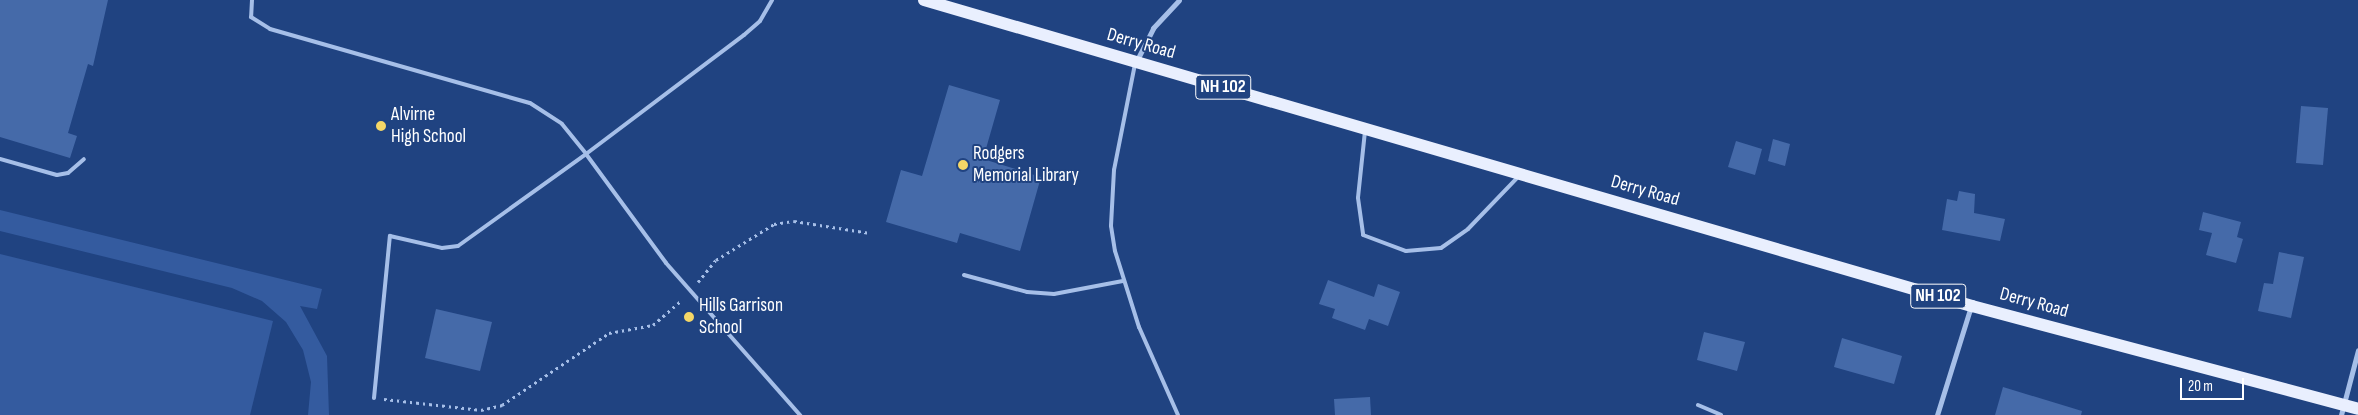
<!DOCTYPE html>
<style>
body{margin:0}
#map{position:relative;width:2358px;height:415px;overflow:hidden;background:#204381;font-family:"Sofia Sans Condensed",sans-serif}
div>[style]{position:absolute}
.green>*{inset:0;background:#345b9f}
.building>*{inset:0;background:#456aa9}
.path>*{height:3px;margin-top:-1.5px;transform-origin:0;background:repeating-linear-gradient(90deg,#a6bfe8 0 2.5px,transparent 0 6.5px)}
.service>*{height:4px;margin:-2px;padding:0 2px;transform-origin:2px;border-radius:2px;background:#a6bfe8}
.minor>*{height:5px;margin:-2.5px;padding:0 2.5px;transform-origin:2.5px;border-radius:2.5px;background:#a6bfe8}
.primary>*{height:12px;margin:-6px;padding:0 6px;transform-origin:6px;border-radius:6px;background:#e9effe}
.dots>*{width:14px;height:14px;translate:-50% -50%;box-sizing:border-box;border:2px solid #204381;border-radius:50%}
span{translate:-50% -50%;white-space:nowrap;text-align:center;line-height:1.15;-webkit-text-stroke:4px #204381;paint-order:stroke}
.shield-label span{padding:1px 4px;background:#204381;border:1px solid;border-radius:4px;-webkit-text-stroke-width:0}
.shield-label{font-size:18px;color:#fff;font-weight:700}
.street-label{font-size:19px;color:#fff}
.poi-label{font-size:19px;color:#fff}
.left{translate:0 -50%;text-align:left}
.scale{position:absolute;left:2180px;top:378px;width:64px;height:22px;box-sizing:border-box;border:2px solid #fff;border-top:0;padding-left:6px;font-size:15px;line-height:18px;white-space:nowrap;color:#fff;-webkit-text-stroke:4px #204381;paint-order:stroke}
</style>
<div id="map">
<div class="green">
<i style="clip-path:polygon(0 210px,322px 289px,317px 309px,300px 306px,327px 356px,329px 415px,308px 415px,311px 382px,303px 350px,286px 322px,262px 301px,232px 288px,0 231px)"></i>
<i style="clip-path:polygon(0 254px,273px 321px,250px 415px,0 415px)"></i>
</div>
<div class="building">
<i style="clip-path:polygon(0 0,108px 0,93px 66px,88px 64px,68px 133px,77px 136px,70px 158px,0 137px)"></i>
<i style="clip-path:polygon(949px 85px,1000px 100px,983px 159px,1041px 177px,1020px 251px,960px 233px,957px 243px,886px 222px,901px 170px,922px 176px)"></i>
<i style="clip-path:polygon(2301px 106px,2328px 108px,2323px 165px,2296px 163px)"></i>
<i style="clip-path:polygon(1773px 139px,1790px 144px,1785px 166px,1768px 161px)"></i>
<i style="clip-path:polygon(1736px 141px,1762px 149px,1755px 175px,1728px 167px)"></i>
<i style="clip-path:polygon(1959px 191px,1975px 194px,1974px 213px,2005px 219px,2000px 241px,1942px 230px,1947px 199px,1957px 201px)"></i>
<i style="clip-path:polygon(2203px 212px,2241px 222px,2237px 237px,2243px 239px,2236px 263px,2206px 255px,2212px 233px,2199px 230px)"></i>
<i style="clip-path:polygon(2279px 252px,2304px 257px,2291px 318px,2258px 311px,2264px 283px,2273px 284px)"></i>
<i style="clip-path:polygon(1328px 280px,1374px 297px,1378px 284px,1400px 292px,1388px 326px,1369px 319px,1365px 330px,1332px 318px,1335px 309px,1319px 304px)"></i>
<i style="clip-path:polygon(436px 309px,492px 322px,480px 371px,425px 358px)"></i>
<i style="clip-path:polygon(1704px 332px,1745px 342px,1737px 371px,1697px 360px)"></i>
<i style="clip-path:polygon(1842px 338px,1902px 356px,1894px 384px,1834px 367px)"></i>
<i style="clip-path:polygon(2003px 387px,2082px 411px,2081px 415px,1995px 415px)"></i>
<i style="clip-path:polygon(1370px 397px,1371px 415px,1335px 415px,1334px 399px)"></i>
</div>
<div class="path">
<i style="left:698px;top:282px;width:28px;rotate:-51deg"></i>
<i style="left:716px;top:260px;width:68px;rotate:-31.8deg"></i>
<i style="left:774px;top:224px;width:20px;rotate:-9deg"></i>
<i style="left:794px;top:221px;width:77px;rotate:9deg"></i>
<i style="left:384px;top:399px;width:98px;rotate:6.5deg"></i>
<i style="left:481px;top:410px;width:22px;rotate:-13deg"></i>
<i style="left:502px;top:405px;width:129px;rotate:-33.9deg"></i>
<i style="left:609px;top:333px;width:45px;rotate:-10.3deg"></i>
<i style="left:653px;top:325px;width:38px;rotate:-41deg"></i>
</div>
<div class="service">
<i style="left:252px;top:0;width:17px;rotate:93deg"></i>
<i style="left:251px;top:17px;width:22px;rotate:32deg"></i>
<i style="left:270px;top:29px;width:270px;rotate:15.9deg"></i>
<i style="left:530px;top:103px;width:38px;rotate:33deg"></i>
<i style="left:562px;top:124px;width:38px;rotate:51deg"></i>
<i style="left:586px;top:154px;width:198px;rotate:-37deg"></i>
<i style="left:744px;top:35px;width:21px;rotate:-41deg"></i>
<i style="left:760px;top:21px;width:24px;rotate:-60deg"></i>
<i style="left:1135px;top:64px;width:108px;rotate:101.2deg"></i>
<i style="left:1114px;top:170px;width:56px;rotate:93.1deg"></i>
<i style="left:1111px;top:226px;width:25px;rotate:81deg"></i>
<i style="left:1115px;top:251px;width:80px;rotate:72.5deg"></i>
<i style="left:1139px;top:327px;width:96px;rotate:66.1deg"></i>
<i style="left:1365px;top:131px;width:67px;rotate:96deg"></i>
<i style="left:1358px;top:198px;width:37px;rotate:82deg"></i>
<i style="left:1363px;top:235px;width:46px;rotate:20.4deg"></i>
<i style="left:1406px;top:251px;width:35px;rotate:-5deg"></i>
<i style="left:1441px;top:248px;width:33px;rotate:-35deg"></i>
<i style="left:1468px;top:229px;width:74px;rotate:-46.1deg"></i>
<i style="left:0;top:159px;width:59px;rotate:15.7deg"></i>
<i style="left:57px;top:175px;width:11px;rotate:-10deg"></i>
<i style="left:68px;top:173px;width:21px;rotate:-41deg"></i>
<i style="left:964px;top:275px;width:65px;rotate:15.1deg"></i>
<i style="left:1027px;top:292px;width:27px;rotate:4deg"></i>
<i style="left:1054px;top:294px;width:70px;rotate:-10.7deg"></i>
<i style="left:374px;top:398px;width:163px;rotate:-84.4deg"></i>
<i style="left:390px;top:236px;width:53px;rotate:13deg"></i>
<i style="left:442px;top:248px;width:16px;rotate:-7deg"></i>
<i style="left:458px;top:246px;width:158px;rotate:-35.7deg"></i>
<i style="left:586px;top:154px;width:135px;rotate:53.7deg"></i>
<i style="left:666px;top:263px;width:203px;rotate:48.6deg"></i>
<i style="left:1698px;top:405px;width:25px;rotate:23deg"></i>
</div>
<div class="minor">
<i style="left:1137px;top:60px;width:36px;rotate:-63deg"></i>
<i style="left:1153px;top:28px;width:38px;rotate:-47deg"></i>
<i style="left:1937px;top:415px;width:114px;rotate:-72.7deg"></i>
<i style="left:2341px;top:415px;width:67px;rotate:-75.3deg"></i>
</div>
<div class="primary">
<i style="left:924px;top:0;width:1092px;rotate:16.28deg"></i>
<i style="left:1972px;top:306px;width:400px;rotate:14.9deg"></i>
</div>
<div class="dots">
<i style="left:381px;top:126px;background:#f5d767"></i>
<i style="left:963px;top:165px;background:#f5d767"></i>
<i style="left:689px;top:317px;background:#f5d767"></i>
</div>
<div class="shield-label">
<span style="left:1223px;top:87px">NH 102</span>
<span style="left:1938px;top:296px">NH 102</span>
</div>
<div class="street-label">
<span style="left:1141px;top:44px;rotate:16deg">Derry Road</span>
<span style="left:1645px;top:191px;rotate:16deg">Derry Road</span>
<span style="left:2034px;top:303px;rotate:15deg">Derry Road</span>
</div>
<div class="poi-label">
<span class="left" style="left:391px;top:126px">Alvirne<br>High School</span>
<span class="left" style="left:973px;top:165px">Rodgers<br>Memorial Library</span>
<span class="left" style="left:699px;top:317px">Hills Garrison<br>School</span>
</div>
<div class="scale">20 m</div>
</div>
